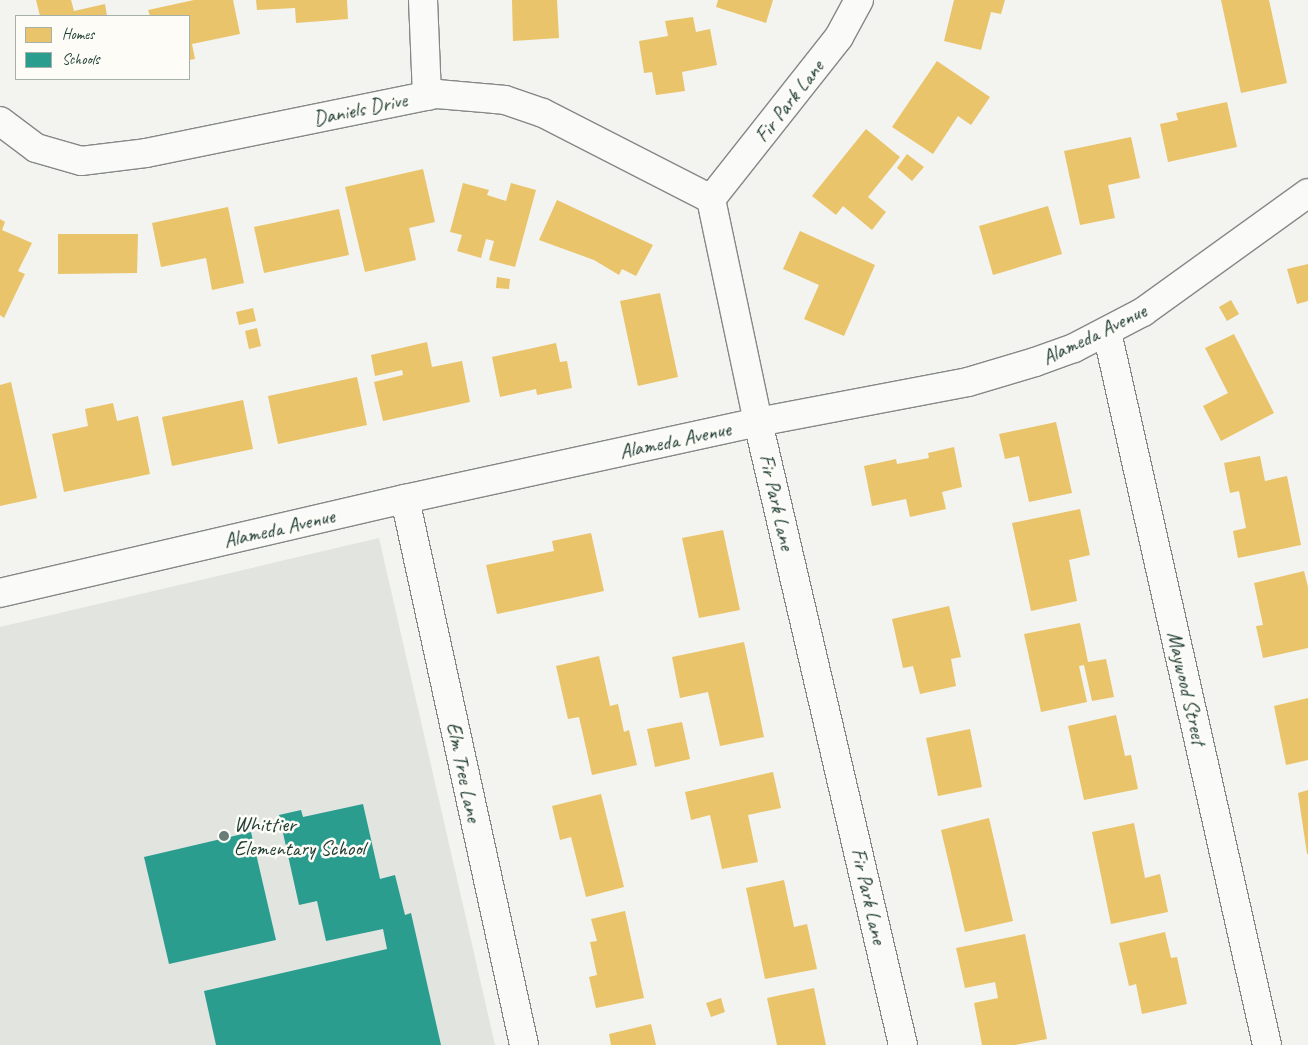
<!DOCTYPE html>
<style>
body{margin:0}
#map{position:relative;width:1308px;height:1045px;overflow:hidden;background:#f3f3f0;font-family:Caveat,sans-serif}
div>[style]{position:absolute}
.built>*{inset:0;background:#e2e4e0}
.homes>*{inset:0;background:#e9c46a}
.schools>*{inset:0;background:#2a9d8f}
.roads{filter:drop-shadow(1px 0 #848986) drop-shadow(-1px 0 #848986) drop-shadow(0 1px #848986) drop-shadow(0 -1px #848986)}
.minor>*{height:28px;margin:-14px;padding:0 14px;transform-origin:14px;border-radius:14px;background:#fafaf8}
.dots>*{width:14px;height:14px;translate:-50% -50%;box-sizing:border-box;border:2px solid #fdfcf7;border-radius:50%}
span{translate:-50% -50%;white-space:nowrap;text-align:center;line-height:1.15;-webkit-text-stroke:5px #fdfcf7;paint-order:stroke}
.street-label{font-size:21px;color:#1f3d34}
.poi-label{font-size:21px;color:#1f3d34}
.left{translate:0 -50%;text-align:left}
.legend{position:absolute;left:15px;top:15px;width:175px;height:65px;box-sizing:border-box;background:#fdfcf7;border:1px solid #a4b0a9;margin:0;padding:6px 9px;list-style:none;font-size:15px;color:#1f3d34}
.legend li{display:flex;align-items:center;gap:10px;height:25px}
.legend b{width:25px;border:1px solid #a4b0a9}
</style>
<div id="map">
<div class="built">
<i style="clip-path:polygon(379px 538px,495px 1045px,0 1045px,0 627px)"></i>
</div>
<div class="homes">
<i style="clip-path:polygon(36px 0,71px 0,74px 11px,105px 4px,107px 16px,40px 16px)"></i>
<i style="clip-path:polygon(194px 0,233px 0,240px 34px,192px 44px,195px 59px,189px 60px,189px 16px,150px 16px,148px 10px)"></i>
<i style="clip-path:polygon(256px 0,347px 0,348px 19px,296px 23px,295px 8px,257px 10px)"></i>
<i style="clip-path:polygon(512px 0,557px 0,559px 38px,513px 41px)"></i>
<i style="clip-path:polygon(718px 0,773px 0,766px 23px,716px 7px)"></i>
<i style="clip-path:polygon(954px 0,1005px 0,1001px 14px,991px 12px,981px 50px,944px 41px)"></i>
<i style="clip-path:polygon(1221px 0,1269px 0,1287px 83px,1241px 93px)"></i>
<i style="clip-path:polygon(693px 17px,696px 32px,710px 29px,717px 65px,682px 72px,685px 91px,656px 95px,652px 72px,644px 73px,639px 41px,668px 36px,665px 21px)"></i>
<i style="clip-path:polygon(937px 61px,990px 97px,971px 125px,958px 116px,933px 154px,892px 127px)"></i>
<i style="clip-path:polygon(1227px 102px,1237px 147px,1168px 162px,1160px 124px,1178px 120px,1176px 113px)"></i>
<i style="clip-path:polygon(866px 129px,900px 157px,868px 197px,886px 212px,872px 230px,843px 206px,836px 215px,812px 196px)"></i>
<i style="clip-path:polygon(1131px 137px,1140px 178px,1108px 185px,1115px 218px,1080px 225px,1064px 151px)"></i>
<i style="clip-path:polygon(907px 154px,924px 167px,912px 181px,897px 168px)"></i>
<i style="clip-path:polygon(423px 169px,435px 222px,409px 228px,416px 260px,365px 272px,345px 187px)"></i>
<i style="clip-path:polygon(463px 183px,489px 190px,487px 195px,506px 201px,511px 183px,536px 190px,515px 267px,489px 260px,494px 241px,486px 239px,481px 258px,457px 251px,462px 235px,450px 232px)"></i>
<i style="clip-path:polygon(557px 200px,653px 245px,636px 276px,622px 269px,619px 275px,594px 260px,539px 240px)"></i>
<i style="clip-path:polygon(1048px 206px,1062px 254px,993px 275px,979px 226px)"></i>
<i style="clip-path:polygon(228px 207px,244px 283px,212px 290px,206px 258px,161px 267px,152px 223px)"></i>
<i style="clip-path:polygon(339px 209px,349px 255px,264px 273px,254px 227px)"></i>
<i style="clip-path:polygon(0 219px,5px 222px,2px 230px,32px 243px,18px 271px,25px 274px,4px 318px,0 315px)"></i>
<i style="clip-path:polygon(800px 231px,875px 265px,844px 336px,804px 319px,819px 285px,783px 269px)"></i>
<i style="clip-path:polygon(58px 234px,138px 234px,137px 273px,58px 274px)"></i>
<i style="clip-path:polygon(1308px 264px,1308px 301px,1297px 304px,1287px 269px)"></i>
<i style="clip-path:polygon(497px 277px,510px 279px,509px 289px,496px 288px)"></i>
<i style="clip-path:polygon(660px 293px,678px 377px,638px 386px,620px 301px)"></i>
<i style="clip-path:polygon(1231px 300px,1239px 314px,1227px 321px,1219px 307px)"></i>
<i style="clip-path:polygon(253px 308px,256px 321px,239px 325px,236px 312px)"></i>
<i style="clip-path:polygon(257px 328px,261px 346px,249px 349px,245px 331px)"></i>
<i style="clip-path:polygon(1234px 334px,1274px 413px,1221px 441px,1203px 406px,1228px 393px,1205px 348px)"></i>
<i style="clip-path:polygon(427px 342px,432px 367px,462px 361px,470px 402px,383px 421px,374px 382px,403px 375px,402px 370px,375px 376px,371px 355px)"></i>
<i style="clip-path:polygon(556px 343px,560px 362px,567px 361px,572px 388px,537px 395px,536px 389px,500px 397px,492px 357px)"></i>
<i style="clip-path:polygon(357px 377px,367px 425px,278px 444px,268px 396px)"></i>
<i style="clip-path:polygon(11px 382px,37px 498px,0 506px,0 385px)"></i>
<i style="clip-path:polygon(243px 400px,253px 449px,172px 466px,162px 417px)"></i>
<i style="clip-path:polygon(113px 403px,117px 421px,138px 416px,150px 474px,64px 492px,52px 434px,88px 426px,85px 409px)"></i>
<i style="clip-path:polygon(1056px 422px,1072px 493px,1029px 502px,1019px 456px,1005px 459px,999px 434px)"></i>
<i style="clip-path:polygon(954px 447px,962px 487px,942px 492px,946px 509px,910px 517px,906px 499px,872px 506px,864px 466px,896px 459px,897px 464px,929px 458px,928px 453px)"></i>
<i style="clip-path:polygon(1260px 456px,1265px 481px,1287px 476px,1301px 545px,1238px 558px,1233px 531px,1246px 528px,1239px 491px,1230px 493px,1224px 463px)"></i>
<i style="clip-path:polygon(1080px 509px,1090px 555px,1069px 560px,1077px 601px,1031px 611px,1012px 523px)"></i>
<i style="clip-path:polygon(723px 530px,740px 610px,699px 618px,682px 538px)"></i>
<i style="clip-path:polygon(591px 533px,604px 591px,497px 614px,486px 565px,554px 551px,552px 541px)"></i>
<i style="clip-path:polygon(1304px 571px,1308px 587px,1308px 648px,1263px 658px,1256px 626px,1263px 625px,1254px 583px)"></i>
<i style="clip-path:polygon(949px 606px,961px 657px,951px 659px,956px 686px,920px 694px,913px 666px,903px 668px,892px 619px)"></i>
<i style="clip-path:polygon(1080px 623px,1088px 662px,1106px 659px,1114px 697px,1092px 701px,1084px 665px,1079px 666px,1087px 702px,1041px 712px,1024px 634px)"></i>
<i style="clip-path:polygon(744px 642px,764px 737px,720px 746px,708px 692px,680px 698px,672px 657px)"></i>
<i style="clip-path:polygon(599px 656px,610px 706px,618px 704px,624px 732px,629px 730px,637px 765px,592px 775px,579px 717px,568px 719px,556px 666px)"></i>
<i style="clip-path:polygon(1308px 698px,1308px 760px,1286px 765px,1274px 706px)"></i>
<i style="clip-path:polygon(1116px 715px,1125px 756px,1131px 755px,1138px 789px,1084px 800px,1068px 726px)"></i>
<i style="clip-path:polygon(682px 722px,690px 759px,655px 767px,647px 729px)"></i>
<i style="clip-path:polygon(970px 729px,982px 787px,938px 796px,926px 738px)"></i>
<i style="clip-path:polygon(773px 772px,781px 808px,748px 815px,758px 862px,722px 869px,710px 815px,691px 820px,685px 792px)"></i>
<i style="clip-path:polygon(1308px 790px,1308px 854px,1307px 854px,1298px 793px)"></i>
<i style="clip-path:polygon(601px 794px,624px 887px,586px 897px,571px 837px,560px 840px,552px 806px)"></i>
<i style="clip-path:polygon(989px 818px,1013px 921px,965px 932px,941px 830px)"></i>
<i style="clip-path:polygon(1134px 823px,1145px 878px,1160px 874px,1168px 912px,1111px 924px,1092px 832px)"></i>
<i style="clip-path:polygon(784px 880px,794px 927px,807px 924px,817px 969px,765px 979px,746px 888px)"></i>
<i style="clip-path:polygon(625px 911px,644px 998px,596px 1008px,589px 977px,597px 975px,590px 942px,597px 941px,591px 919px)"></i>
<i style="clip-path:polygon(1165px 932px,1171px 958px,1177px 957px,1187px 1004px,1142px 1014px,1136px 984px,1129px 986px,1119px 943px)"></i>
<i style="clip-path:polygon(1025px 934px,1047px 1039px,1015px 1045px,982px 1045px,974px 1003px,998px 998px,995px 982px,965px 988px,956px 948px)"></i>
<i style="clip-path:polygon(814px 988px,826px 1045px,777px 1045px,767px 998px)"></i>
<i style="clip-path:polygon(721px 998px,725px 1012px,711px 1017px,706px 1003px)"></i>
<i style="clip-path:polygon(651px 1024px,656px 1045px,611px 1045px,609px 1034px)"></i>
</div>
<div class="schools">
<i style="clip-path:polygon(363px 804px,380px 879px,395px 875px,405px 915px,411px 913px,441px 1045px,216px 1045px,204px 991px,387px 949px,383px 929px,326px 941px,317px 901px,299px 905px,279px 815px,301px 810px,303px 817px)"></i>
<i style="clip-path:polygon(251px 832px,276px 940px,169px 964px,144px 857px)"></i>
</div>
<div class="roads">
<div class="minor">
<i style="left:423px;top:0;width:96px;rotate:87.6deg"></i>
<i style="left:859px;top:0;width:42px;rotate:118.4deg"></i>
<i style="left:839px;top:37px;width:206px;rotate:128.3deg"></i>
<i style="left:711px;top:199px;width:228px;rotate:78.1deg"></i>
<i style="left:758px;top:422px;width:640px;rotate:76.9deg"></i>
<i style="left:0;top:121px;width:45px;rotate:36.9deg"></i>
<i style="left:36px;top:148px;width:47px;rotate:16.1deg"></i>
<i style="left:81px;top:161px;width:65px;rotate:-7deg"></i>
<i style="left:146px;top:153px;width:297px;rotate:-11.5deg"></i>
<i style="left:437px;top:94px;width:68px;rotate:5deg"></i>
<i style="left:505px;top:100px;width:40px;rotate:18.9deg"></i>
<i style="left:543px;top:113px;width:189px;rotate:27.1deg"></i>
<i style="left:1107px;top:332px;width:731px;rotate:77.35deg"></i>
<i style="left:405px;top:499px;width:559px;rotate:77.7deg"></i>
<i style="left:0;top:593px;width:416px;rotate:-13.1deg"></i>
<i style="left:405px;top:499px;width:361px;rotate:-12.3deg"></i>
<i style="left:758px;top:422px;width:214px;rotate:-10.8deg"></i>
<i style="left:968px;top:382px;width:70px;rotate:-16.6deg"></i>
<i style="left:1035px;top:362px;width:41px;rotate:-19.7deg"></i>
<i style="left:1074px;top:348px;width:78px;rotate:-27.6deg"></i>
<i style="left:1143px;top:312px;width:203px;rotate:-35.8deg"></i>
</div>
</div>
<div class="dots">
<i style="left:224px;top:836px;background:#697d76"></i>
</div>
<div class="street-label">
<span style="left:789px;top:101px;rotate:-52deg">Fir Park Lane</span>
<span style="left:360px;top:109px;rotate:-12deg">Daniels Drive</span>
<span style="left:1094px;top:334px;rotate:-26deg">Alameda Avenue</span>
<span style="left:675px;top:440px;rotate:-12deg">Alameda Avenue</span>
<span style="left:777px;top:502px;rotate:77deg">Fir Park Lane</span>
<span style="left:279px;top:528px;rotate:-13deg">Alameda Avenue</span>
<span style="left:1187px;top:688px;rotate:77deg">Maywood Street</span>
<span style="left:464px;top:772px;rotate:78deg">Elm Tree Lane</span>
<span style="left:869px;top:896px;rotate:77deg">Fir Park Lane</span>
</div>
<div class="poi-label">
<span class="left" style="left:234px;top:836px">Whittier<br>Elementary School</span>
</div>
<ul class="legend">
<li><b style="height:14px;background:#e9c46a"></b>Homes</li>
<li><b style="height:14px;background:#2a9d8f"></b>Schools</li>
</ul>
</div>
